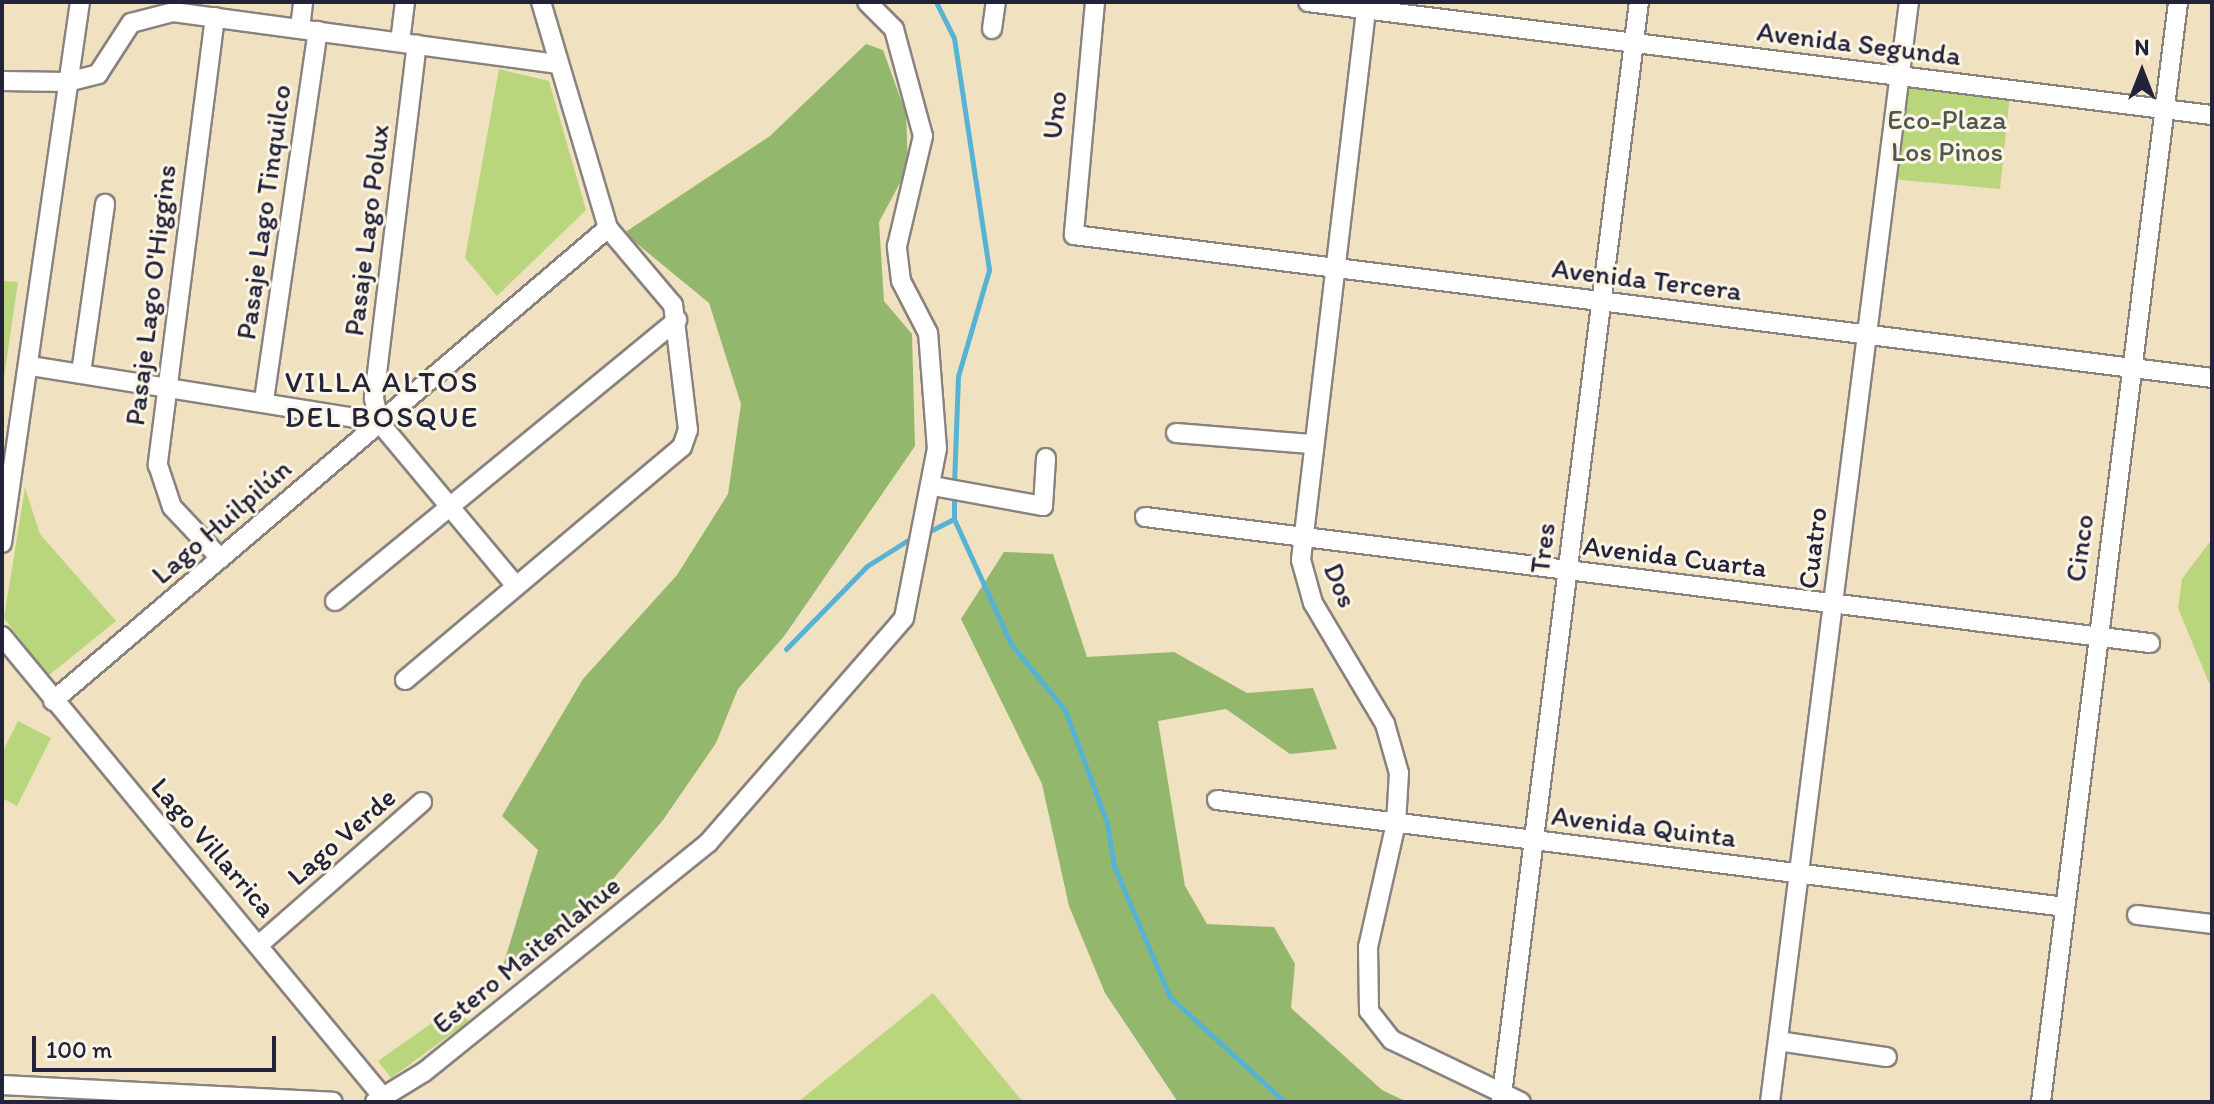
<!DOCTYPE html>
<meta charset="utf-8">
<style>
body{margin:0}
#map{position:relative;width:2214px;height:1104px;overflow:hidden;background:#f0e1c1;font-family:Itim,sans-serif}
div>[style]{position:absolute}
.green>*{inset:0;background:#bad67c}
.forest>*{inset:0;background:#93b76c}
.stream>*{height:5px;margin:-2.5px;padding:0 2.5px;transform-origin:2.5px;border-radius:2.5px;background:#56b3d4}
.roads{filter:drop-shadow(2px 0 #89827e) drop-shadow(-2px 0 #89827e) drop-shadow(0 2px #89827e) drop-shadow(0 -2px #89827e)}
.minor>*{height:18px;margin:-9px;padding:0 9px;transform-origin:9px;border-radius:9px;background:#fff}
span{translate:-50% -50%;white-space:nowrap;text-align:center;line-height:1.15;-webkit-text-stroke:6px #fcf5e5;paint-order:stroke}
.street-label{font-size:28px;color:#22223b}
.park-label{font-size:28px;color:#50584e}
.neighbourhood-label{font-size:30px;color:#22223b;letter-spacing:2px}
.frame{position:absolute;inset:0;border:4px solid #22223b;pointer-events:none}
.north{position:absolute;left:2102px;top:32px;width:80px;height:80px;-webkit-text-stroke:6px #fcf5e5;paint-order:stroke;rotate:0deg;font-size:22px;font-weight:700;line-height:32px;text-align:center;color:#22223b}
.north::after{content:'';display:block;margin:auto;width:28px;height:36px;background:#22223b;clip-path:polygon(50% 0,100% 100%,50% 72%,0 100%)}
.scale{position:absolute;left:32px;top:1036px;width:244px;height:36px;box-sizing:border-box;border:4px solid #22223b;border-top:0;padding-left:10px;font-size:24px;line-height:28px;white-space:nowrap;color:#22223b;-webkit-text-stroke:6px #fcf5e5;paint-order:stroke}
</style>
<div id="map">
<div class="green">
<i style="clip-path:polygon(499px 69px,549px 81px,586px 210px,497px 296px,465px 258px)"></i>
<i style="clip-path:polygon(1902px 80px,2010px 95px,2000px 189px,1891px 179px)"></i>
<i style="clip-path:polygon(2px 281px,18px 282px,2px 390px)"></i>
<i style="clip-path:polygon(25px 488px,40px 534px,116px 621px,48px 676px,4px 618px)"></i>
<i style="clip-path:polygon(2212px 539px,2212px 681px,2209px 683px,2178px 608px,2182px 579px)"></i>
<i style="clip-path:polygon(18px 721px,51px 738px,17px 806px,2px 798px,2px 753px)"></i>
<i style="clip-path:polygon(933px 993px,1023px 1102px,798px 1102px)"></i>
<i style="clip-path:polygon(452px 1009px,469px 1021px,391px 1078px,378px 1061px)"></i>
</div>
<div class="forest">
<i style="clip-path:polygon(866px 44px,883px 50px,906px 114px,908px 168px,879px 222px,884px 301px,912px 334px,915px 446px,785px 635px,738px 689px,716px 743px,663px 820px,587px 910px,500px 976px,538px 850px,502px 816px,583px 679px,677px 575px,728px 494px,741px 404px,709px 303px,624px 233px,770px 136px)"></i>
<i style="clip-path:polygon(1004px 552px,1053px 554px,1087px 657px,1174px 652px,1247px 693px,1313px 688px,1337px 749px,1290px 754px,1226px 709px,1158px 721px,1185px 886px,1207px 924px,1274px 927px,1295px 964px,1291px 1008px,1382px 1090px,1407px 1102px,1178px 1102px,1105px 993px,1069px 906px,1042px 784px,961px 619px)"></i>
</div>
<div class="stream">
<i style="left:936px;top:2px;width:40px;rotate:63.4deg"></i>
<i style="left:954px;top:38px;width:235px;rotate:81.4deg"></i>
<i style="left:989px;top:270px;width:110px;rotate:106.3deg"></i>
<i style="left:958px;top:376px;width:108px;rotate:92.1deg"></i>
<i style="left:954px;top:494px;width:25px;rotate:90deg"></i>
<i style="left:954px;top:519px;width:137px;rotate:65.5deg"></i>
<i style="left:1011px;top:644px;width:85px;rotate:50.7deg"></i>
<i style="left:1065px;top:710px;width:121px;rotate:69.6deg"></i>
<i style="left:1107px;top:823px;width:44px;rotate:80.8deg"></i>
<i style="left:1114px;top:866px;width:142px;rotate:66.9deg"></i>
<i style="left:1170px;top:997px;width:156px;rotate:42.4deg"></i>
<i style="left:926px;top:533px;width:31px;rotate:-27deg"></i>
<i style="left:786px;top:649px;width:116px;rotate:-45.7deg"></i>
<i style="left:867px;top:566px;width:58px;rotate:-32.3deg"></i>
</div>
<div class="roads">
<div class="minor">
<i style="left:1095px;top:2px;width:234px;rotate:95.2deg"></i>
<i style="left:1074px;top:235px;width:1147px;rotate:7.16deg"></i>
<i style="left:1308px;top:2px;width:911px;rotate:7.13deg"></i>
<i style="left:1367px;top:2px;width:562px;rotate:96.75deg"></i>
<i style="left:1301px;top:560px;width:45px;rotate:74.4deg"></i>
<i style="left:1313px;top:603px;width:141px;rotate:59.2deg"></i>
<i style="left:1385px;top:724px;width:51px;rotate:74.1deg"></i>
<i style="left:1399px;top:773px;width:50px;rotate:93.4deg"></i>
<i style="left:1396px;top:823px;width:127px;rotate:102.7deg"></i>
<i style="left:1368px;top:947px;width:64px;rotate:89.1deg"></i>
<i style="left:1369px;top:1011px;width:37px;rotate:52deg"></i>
<i style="left:1392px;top:1040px;width:143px;rotate:25.7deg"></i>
<i style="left:215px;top:17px;width:452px;rotate:97.3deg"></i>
<i style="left:158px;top:465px;width:44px;rotate:71.6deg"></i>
<i style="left:172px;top:507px;width:71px;rotate:46.7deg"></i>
<i style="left:300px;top:28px;width:26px;rotate:-83deg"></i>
<i style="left:992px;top:29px;width:27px;rotate:-82deg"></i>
<i style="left:400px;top:42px;width:40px;rotate:-82.9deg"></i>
<i style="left:2px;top:81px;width:65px;rotate:0.9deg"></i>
<i style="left:67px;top:82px;width:32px;rotate:-14deg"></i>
<i style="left:98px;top:74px;width:61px;rotate:-57.1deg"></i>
<i style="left:131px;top:23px;width:43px;rotate:-14.7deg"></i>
<i style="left:173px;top:12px;width:389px;rotate:7.7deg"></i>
<i style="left:31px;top:366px;width:352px;rotate:9.1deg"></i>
<i style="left:379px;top:422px;width:214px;rotate:50.1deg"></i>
<i style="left:81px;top:373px;width:171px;rotate:-81.9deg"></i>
<i style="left:264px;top:400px;width:373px;rotate:-81.7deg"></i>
<i style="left:379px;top:422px;width:25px;rotate:-102deg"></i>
<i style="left:374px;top:398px;width:356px;rotate:-83.1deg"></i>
<i style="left:1176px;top:433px;width:135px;rotate:4.7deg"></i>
<i style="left:933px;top:486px;width:112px;rotate:10.3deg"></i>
<i style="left:1043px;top:506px;width:48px;rotate:-86.4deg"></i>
<i style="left:1145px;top:517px;width:1013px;rotate:7.15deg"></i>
<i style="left:2px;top:543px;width:547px;rotate:-81.8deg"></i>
<i style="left:335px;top:601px;width:443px;rotate:-39.4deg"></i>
<i style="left:2px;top:636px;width:597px;rotate:50.44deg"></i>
<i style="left:405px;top:680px;width:362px;rotate:-40.1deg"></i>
<i style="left:682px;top:447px;width:18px;rotate:-71deg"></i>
<i style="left:688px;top:430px;width:126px;rotate:-96.8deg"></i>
<i style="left:673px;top:305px;width:101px;rotate:-130.2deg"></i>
<i style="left:608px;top:228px;width:236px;rotate:-106.5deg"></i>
<i style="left:53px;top:701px;width:729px;rotate:-40.44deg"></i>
<i style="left:1217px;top:800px;width:855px;rotate:7.19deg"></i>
<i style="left:2137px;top:915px;width:76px;rotate:6.8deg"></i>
<i style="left:261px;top:943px;width:214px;rotate:-41.2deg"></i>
<i style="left:1778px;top:1041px;width:110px;rotate:8.4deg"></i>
<i style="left:2px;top:1085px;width:331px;rotate:2.9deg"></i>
<i style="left:375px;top:1102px;width:57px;rotate:-31.5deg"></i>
<i style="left:424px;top:1072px;width:365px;rotate:-38.9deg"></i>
<i style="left:708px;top:843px;width:298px;rotate:-48.9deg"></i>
<i style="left:904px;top:618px;width:172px;rotate:-79deg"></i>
<i style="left:937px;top:449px;width:116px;rotate:-94.4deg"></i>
<i style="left:928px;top:333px;width:59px;rotate:-117.4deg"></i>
<i style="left:901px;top:281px;width:35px;rotate:-97deg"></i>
<i style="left:897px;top:246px;width:113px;rotate:-76.7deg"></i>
<i style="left:923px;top:136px;width:111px;rotate:-105.2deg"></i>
<i style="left:894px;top:29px;width:38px;rotate:-135deg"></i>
<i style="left:1501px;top:1102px;width:1109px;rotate:-82.85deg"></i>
<i style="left:1770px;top:1102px;width:1109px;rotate:-82.8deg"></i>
<i style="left:2041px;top:1102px;width:1108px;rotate:-82.9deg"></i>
</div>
</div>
<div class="street-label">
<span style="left:1859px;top:43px;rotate:7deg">Avenida Segunda</span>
<span style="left:1054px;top:115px;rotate:-83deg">Uno</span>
<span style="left:263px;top:212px;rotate:-82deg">Pasaje Lago Tinquilco</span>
<span style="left:366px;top:230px;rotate:-83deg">Pasaje Lago Polux</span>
<span style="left:1647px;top:279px;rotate:7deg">Avenida Tercera</span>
<span style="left:150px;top:295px;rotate:-83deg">Pasaje Lago O'Higgins</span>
<span style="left:221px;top:521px;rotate:-41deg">Lago Huilpilún</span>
<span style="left:1542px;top:548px;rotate:-83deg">Tres</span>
<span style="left:1812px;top:548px;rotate:-83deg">Cuatro</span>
<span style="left:2079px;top:548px;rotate:-82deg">Cinco</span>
<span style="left:1675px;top:556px;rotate:7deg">Avenida Cuarta</span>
<span style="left:1341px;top:585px;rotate:67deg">Dos</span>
<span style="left:1644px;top:826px;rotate:7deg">Avenida Quinta</span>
<span style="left:341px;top:836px;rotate:-41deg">Lago Verde</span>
<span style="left:214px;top:847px;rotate:49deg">Lago Villarrica</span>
<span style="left:526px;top:954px;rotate:-39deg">Estero Maitenlahue</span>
</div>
<div class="park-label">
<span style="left:1947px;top:135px">Eco-Plaza<br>Los Pinos</span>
</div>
<div class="neighbourhood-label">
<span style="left:382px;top:399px">VILLA ALTOS<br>DEL BOSQUE</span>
</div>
<div class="frame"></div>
<div class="north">N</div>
<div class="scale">100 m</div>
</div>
